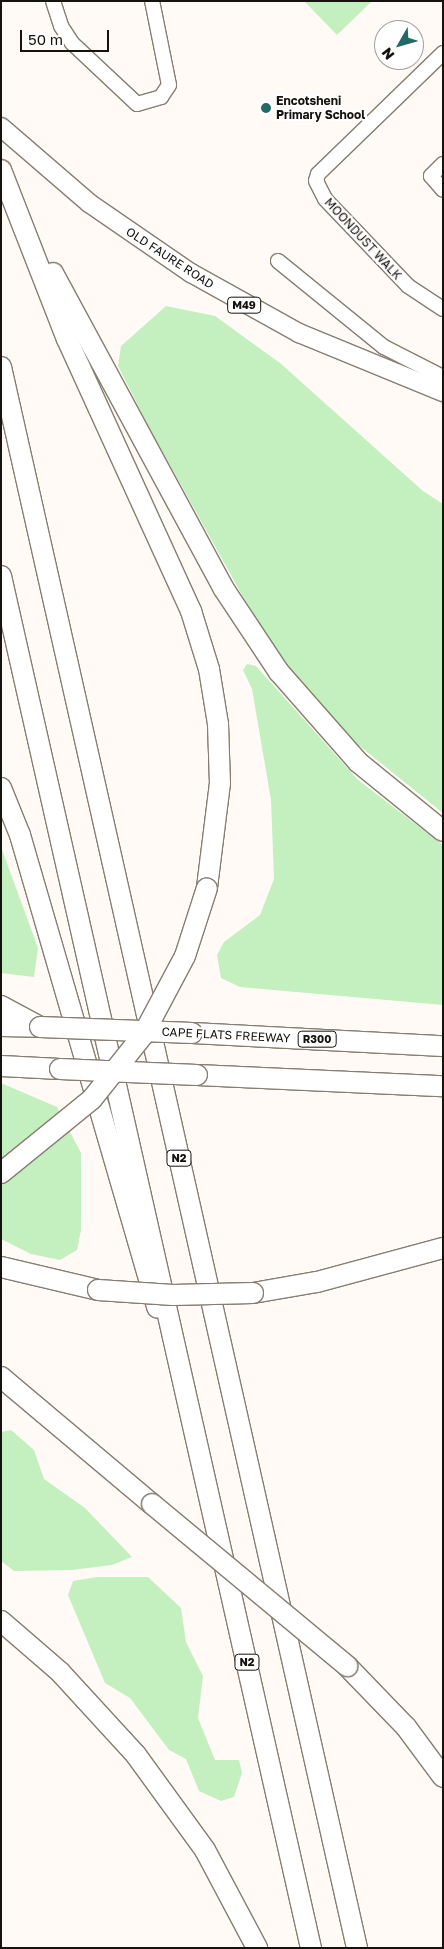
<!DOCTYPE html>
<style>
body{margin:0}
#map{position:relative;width:444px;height:1949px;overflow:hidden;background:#fffaf5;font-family:"Golos Text",sans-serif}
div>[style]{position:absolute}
.green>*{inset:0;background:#c3f0be}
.roads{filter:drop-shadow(1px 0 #877d71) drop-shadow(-1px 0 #877d71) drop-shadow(0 1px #877d71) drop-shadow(0 -1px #877d71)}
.minor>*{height:14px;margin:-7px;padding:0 7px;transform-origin:7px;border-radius:7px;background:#fff}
.major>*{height:18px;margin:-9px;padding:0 9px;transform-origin:9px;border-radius:9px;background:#fff}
.highway>*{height:20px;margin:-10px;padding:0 10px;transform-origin:10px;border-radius:10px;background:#fff}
.bridges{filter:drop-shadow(1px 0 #877d71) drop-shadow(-1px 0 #877d71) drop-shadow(0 1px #877d71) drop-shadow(0 -1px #877d71)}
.highway-bridge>*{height:20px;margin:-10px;padding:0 10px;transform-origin:10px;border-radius:10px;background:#fff}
.dots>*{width:14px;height:14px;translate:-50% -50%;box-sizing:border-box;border:2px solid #fff;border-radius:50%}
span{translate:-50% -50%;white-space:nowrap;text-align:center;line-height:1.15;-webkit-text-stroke:4px #fff;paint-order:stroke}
.shield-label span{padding:1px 4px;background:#fff;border:1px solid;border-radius:4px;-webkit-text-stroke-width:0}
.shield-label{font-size:11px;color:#16120e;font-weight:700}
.poi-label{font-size:12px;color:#16120e;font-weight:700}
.left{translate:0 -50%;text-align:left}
.street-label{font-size:12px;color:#16120e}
.frame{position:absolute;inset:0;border:2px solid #16120e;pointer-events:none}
.north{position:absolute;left:374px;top:20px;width:50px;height:50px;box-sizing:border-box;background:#fff;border:1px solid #a2a09f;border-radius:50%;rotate:232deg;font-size:14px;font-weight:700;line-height:20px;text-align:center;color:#16120e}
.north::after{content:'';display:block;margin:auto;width:18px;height:22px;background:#206b66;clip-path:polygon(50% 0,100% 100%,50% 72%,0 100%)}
.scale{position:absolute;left:20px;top:30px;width:89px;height:22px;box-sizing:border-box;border:2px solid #16120e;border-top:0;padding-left:6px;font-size:15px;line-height:18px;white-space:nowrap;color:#16120e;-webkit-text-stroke:4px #fff;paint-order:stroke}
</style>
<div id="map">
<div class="green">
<i style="clip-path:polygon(304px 1px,372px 1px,337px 35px)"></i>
<i style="clip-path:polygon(166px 306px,215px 316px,280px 363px,423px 491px,443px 504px,443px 813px,341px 731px,289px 670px,242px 595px,150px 429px,118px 366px,121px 346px)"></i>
<i style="clip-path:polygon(247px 664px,256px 666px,358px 780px,443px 845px,443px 1005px,240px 987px,221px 978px,217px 955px,224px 942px,260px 915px,274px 879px,271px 800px,252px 689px,243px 670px)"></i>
<i style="clip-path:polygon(1px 847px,38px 948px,34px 977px,1px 973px)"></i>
<i style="clip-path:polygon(1px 1083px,57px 1107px,81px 1153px,81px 1230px,77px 1250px,60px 1260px,31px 1254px,1px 1239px)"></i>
<i style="clip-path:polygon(11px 1430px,34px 1450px,44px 1479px,85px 1508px,132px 1557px,112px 1565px,72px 1570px,14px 1571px,1px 1561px,1px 1432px)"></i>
<i style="clip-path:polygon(97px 1577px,148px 1577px,181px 1608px,186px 1642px,203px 1676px,198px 1718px,215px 1760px,239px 1760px,242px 1773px,234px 1797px,221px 1801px,199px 1791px,186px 1759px,169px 1750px,130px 1698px,105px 1683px,68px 1595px,73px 1581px)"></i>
</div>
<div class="roads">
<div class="minor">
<i style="left:53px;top:1px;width:26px;rotate:72deg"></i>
<i style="left:61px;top:26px;width:20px;rotate:57deg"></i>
<i style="left:72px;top:43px;width:89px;rotate:43.2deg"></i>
<i style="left:137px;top:104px;width:25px;rotate:-16deg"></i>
<i style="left:161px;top:97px;width:14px;rotate:-56deg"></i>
<i style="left:169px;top:85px;width:86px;rotate:-101.4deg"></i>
<i style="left:443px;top:53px;width:174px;rotate:135.9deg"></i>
<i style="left:318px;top:174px;width:7px;rotate:106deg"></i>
<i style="left:316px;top:181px;width:20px;rotate:63deg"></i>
<i style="left:325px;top:199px;width:120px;rotate:46.3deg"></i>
<i style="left:408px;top:286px;width:42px;rotate:33.3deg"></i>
<i style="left:443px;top:164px;width:17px;rotate:135deg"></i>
<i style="left:431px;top:176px;width:18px;rotate:49deg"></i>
<i style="left:278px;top:261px;width:136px;rotate:39.1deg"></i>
<i style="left:384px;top:347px;width:66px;rotate:27deg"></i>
</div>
<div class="major">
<i style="left:1px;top:127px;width:116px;rotate:40.8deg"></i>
<i style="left:89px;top:203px;width:124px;rotate:34.5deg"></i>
<i style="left:191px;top:273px;width:124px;rotate:29.1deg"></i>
<i style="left:299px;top:333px;width:156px;rotate:22.3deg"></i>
</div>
<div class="highway">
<i style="left:1px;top:170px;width:181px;rotate:68.7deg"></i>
<i style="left:67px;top:339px;width:299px;rotate:65.5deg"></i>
<i style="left:191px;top:611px;width:61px;rotate:72.8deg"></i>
<i style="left:209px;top:669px;width:56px;rotate:80.7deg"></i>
<i style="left:218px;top:724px;width:59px;rotate:88.1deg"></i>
<i style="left:220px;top:783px;width:106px;rotate:97.1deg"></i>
<i style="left:53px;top:273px;width:359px;rotate:61.6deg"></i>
<i style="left:224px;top:589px;width:100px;rotate:56.5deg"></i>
<i style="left:279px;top:672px;width:120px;rotate:48.7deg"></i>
<i style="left:358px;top:762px;width:109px;rotate:39.1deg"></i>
<i style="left:1px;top:367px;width:1621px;rotate:77.31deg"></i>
<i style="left:1px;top:576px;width:1407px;rotate:77.27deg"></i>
<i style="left:1px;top:788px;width:51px;rotate:68deg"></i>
<i style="left:20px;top:835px;width:492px;rotate:73.8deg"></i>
<i style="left:1px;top:1006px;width:44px;rotate:28.3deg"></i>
<i style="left:1px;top:1026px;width:39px;rotate:1deg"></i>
<i style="left:192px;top:1033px;width:251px;rotate:3deg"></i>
<i style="left:1px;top:1066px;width:59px;rotate:2.9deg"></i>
<i style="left:197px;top:1075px;width:246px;rotate:2.6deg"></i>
<i style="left:1px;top:1267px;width:100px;rotate:13.3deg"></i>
<i style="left:253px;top:1293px;width:65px;rotate:-9.8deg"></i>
<i style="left:317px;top:1282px;width:131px;rotate:-15.1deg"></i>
<i style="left:1px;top:1377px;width:197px;rotate:40.1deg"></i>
<i style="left:1px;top:1621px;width:78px;rotate:40.8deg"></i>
<i style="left:60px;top:1672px;width:113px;rotate:47.5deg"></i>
<i style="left:136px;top:1755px;width:117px;rotate:54deg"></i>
<i style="left:205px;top:1850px;width:111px;rotate:62deg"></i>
<i style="left:347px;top:1666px;width:85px;rotate:46deg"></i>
<i style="left:406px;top:1727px;width:62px;rotate:53.5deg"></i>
</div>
</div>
<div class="bridges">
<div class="highway-bridge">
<i style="left:40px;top:1027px;width:152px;rotate:2.3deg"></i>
<i style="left:60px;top:1069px;width:137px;rotate:2.5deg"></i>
<i style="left:1px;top:1173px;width:117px;rotate:-39.1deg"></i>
<i style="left:92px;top:1099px;width:82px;rotate:-51.4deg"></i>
<i style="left:143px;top:1035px;width:89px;rotate:-62deg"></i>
<i style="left:185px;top:956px;width:71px;rotate:-72.1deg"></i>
<i style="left:98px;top:1290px;width:75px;rotate:3.8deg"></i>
<i style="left:173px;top:1295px;width:80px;rotate:-1.4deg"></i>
<i style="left:152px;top:1504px;width:254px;rotate:39.7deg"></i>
</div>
</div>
<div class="dots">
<i style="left:266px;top:108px;background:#206b66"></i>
</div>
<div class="shield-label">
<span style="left:244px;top:305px">M49</span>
<span style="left:317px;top:1039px">R300</span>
<span style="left:179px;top:1158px">N2</span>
<span style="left:247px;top:1662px">N2</span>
</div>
<div class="poi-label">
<span class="left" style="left:276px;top:108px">Encotsheni<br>Primary School</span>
</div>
<div class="street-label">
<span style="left:363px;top:239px;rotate:47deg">MOONDUST WALK</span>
<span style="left:170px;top:258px;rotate:33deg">OLD FAURE ROAD</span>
<span style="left:226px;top:1035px;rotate:3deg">CAPE FLATS FREEWAY</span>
</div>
<div class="frame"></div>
<div class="north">N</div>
<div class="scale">50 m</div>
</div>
